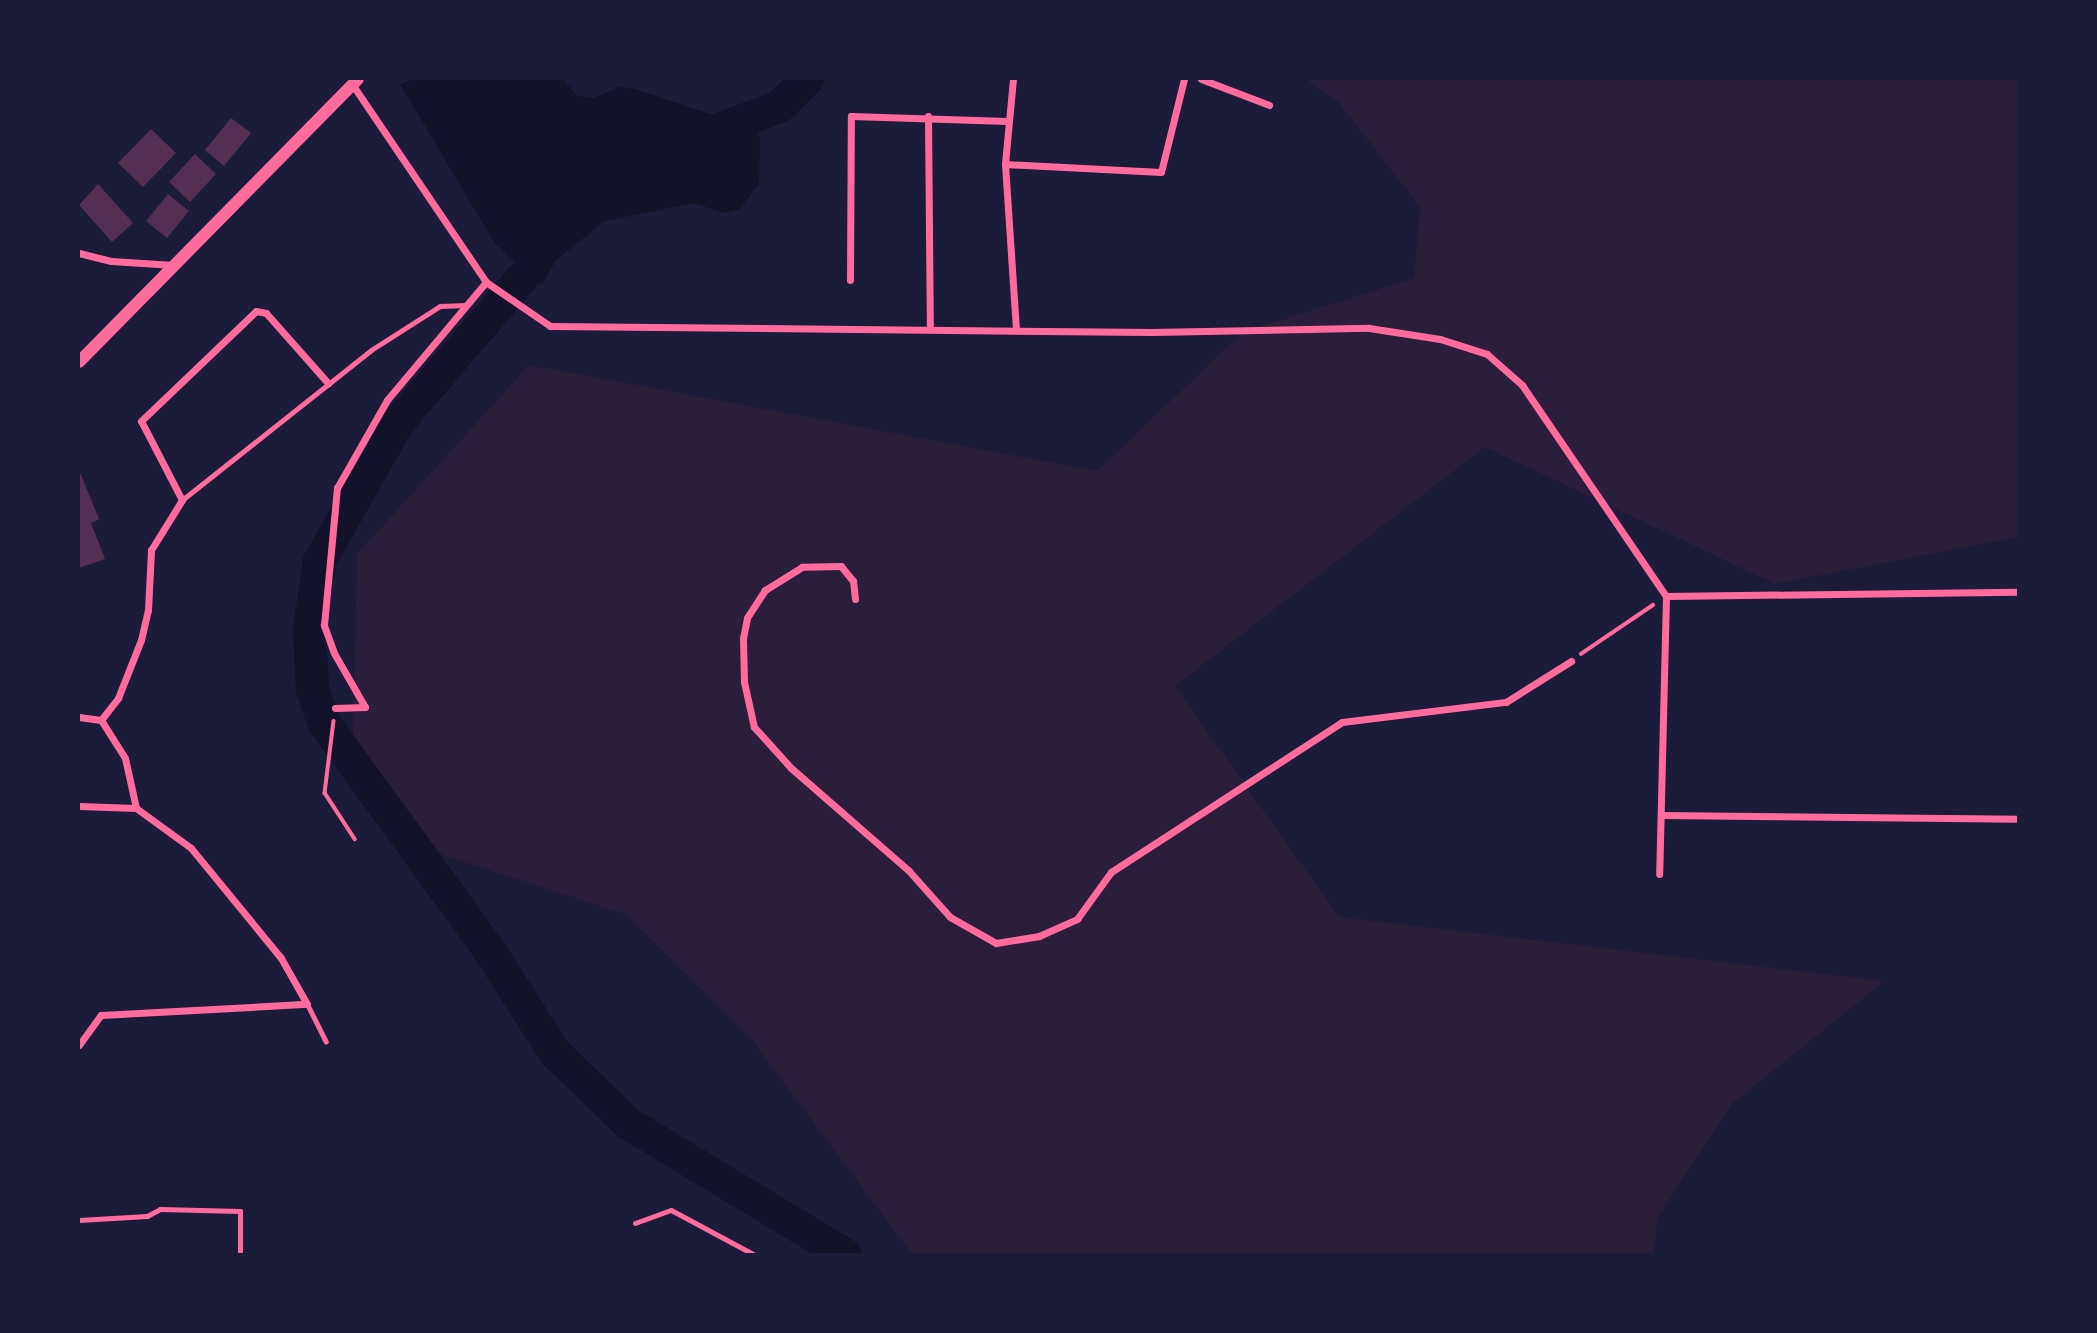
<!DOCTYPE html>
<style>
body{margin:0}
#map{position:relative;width:2097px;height:1333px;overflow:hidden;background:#1b1b3a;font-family:Poppins,sans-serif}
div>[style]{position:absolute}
.green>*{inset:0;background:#2a1e3b}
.water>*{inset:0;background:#12122b}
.river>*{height:33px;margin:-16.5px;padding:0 16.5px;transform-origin:16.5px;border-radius:16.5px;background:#12122b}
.building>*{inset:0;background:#542f53}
.path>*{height:3.5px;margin:-1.75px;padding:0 1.75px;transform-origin:1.75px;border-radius:1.75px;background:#ff6b9d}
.service>*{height:5px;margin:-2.5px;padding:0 2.5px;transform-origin:2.5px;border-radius:2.5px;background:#ff6b9d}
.minor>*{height:7px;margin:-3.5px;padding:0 3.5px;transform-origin:3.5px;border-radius:3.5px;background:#ff6b9d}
.tertiary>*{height:12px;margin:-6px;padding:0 6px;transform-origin:6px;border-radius:6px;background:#ff6b9d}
span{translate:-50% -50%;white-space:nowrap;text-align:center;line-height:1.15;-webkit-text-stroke:6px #1b1b3a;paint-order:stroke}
.frame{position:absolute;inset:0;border:80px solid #1b1b3a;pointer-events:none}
</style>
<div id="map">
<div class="green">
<i style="clip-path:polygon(1306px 79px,2018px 79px,2018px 537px,1775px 584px,1485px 447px,1175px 686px,1339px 917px,1884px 981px,1731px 1105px,1657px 1219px,1654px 1254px,912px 1254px,749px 1036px,625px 914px,442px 855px,353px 741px,357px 554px,529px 365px,1097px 471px,1243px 332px,1414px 278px,1420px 207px,1339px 103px)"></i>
</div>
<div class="water">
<i style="clip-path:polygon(413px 79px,562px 79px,578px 96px,593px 98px,620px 87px,635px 89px,749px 127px,760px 138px,759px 184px,739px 209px,723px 213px,694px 203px,605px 221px,556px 260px,542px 285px,496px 245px,400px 84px)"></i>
</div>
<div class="river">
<i style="left:693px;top:139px;width:92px;rotate:-21deg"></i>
<i style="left:779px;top:106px;width:39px;rotate:-44deg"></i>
<i style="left:552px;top:236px;width:40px;rotate:124.9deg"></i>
<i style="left:529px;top:269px;width:203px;rotate:130.6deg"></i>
<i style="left:397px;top:423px;width:159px;rotate:119.5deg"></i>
<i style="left:319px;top:561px;width:69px;rotate:98.4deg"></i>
<i style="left:309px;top:629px;width:60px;rotate:87.1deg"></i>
<i style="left:312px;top:689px;width:36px;rotate:71deg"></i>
<i style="left:324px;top:723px;width:277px;rotate:54deg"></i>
<i style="left:487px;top:947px;width:126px;rotate:57.3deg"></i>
<i style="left:555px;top:1053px;width:101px;rotate:43.8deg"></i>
<i style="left:628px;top:1123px;width:253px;rotate:31.2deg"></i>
</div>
<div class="building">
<i style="clip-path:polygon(231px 118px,251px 133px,224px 166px,205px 150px)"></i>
<i style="clip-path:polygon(151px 129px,176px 153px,143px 187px,118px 163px)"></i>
<i style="clip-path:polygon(195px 154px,216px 174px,190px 202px,169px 182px)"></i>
<i style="clip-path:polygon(98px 184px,133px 223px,112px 242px,79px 205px)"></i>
<i style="clip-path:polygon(168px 194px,189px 211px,167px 238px,146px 221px)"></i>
<i style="clip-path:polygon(79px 470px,99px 519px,91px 523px,105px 559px,79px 568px)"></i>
</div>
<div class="path">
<i style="left:1581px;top:654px;width:87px;rotate:-34.2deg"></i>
<i style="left:334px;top:721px;width:73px;rotate:97.1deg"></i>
<i style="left:325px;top:793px;width:55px;rotate:56.9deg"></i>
</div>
<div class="service">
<i style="left:182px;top:500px;width:241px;rotate:-38.4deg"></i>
<i style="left:371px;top:350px;width:82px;rotate:-32.5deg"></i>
<i style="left:440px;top:306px;width:27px;rotate:-2deg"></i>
<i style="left:307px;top:1004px;width:42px;rotate:63.4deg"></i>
<i style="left:79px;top:1220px;width:68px;rotate:-3.4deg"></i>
<i style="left:147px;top:1216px;width:15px;rotate:-28deg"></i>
<i style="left:160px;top:1209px;width:80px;rotate:1.4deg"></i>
<i style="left:240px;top:1211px;width:43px;rotate:90deg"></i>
<i style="left:635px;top:1223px;width:38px;rotate:-20deg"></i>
<i style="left:671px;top:1210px;width:93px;rotate:28.2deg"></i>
</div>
<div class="minor">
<i style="left:1013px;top:79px;width:85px;rotate:95.4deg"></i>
<i style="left:1005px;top:164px;width:164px;rotate:86.2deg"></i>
<i style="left:1201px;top:79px;width:73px;rotate:20.9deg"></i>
<i style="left:352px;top:84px;width:239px;rotate:55.9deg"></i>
<i style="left:486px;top:282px;width:78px;rotate:34.5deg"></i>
<i style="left:550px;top:326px;width:602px;rotate:0.57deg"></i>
<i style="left:1152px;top:332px;width:217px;rotate:-1.1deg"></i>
<i style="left:1369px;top:328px;width:72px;rotate:8.8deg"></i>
<i style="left:1440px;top:339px;width:49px;rotate:17.7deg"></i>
<i style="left:1487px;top:354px;width:47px;rotate:41.5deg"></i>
<i style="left:1522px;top:385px;width:255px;rotate:55.7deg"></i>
<i style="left:1666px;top:596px;width:278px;rotate:91.4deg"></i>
<i style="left:928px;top:116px;width:213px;rotate:89.5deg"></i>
<i style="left:1005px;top:164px;width:156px;rotate:2.9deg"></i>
<i style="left:1161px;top:172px;width:96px;rotate:-76.1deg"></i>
<i style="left:79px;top:253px;width:33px;rotate:14deg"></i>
<i style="left:111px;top:261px;width:63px;rotate:3.6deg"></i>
<i style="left:850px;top:280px;width:164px;rotate:-89.7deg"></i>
<i style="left:851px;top:116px;width:156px;rotate:1.8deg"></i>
<i style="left:1666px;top:596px;width:352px;rotate:-0.7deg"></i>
<i style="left:855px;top:599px;width:18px;rotate:-96deg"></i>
<i style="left:853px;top:581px;width:19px;rotate:-129deg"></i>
<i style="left:841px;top:566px;width:39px;rotate:179deg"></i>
<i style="left:802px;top:567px;width:44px;rotate:148.1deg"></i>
<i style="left:765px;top:590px;width:33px;rotate:123deg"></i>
<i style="left:747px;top:618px;width:20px;rotate:101deg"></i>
<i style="left:743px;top:638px;width:44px;rotate:88.7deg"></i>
<i style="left:744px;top:682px;width:46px;rotate:77.5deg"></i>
<i style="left:754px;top:727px;width:55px;rotate:47.9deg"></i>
<i style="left:791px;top:768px;width:157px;rotate:41.1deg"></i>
<i style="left:909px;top:871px;width:62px;rotate:48.3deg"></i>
<i style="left:950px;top:917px;width:53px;rotate:29.5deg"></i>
<i style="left:996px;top:943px;width:44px;rotate:-9.2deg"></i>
<i style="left:1039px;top:936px;width:42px;rotate:-24.1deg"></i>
<i style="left:1077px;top:919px;width:58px;rotate:-54.1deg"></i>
<i style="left:1111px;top:872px;width:275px;rotate:-33deg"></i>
<i style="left:1342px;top:722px;width:165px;rotate:-7deg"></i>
<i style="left:1506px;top:702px;width:77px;rotate:-32.2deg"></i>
<i style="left:335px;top:708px;width:30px;rotate:-2deg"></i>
<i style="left:365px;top:707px;width:62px;rotate:-119.9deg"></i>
<i style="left:334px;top:653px;width:30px;rotate:-110deg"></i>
<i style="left:324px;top:625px;width:138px;rotate:-84.6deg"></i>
<i style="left:337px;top:488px;width:101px;rotate:-60.4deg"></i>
<i style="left:387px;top:400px;width:154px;rotate:-50deg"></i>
<i style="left:79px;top:717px;width:22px;rotate:8deg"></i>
<i style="left:101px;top:720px;width:28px;rotate:-52deg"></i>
<i style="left:118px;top:698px;width:62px;rotate:-68.4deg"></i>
<i style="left:141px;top:640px;width:31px;rotate:-77deg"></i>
<i style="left:148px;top:610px;width:60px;rotate:-87.1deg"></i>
<i style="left:151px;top:550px;width:59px;rotate:-58.2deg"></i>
<i style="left:182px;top:500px;width:89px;rotate:-117.4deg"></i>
<i style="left:141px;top:421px;width:159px;rotate:-43.7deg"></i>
<i style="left:256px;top:311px;width:10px;rotate:11deg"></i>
<i style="left:266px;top:313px;width:94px;rotate:48.5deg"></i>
<i style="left:79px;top:806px;width:57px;rotate:2deg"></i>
<i style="left:1661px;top:815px;width:357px;rotate:0.6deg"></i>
<i style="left:79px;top:1045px;width:37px;rotate:-54deg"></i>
<i style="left:101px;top:1015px;width:206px;rotate:-3.1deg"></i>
<i style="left:307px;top:1004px;width:53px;rotate:-119.5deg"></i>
<i style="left:281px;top:958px;width:142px;rotate:-129.3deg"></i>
<i style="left:191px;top:848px;width:68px;rotate:-144deg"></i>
<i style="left:136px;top:808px;width:51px;rotate:-102.4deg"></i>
<i style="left:125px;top:758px;width:45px;rotate:-122.3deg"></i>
</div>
<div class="tertiary">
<i style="left:79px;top:362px;width:397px;rotate:-45.4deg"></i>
</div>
<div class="frame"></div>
</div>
